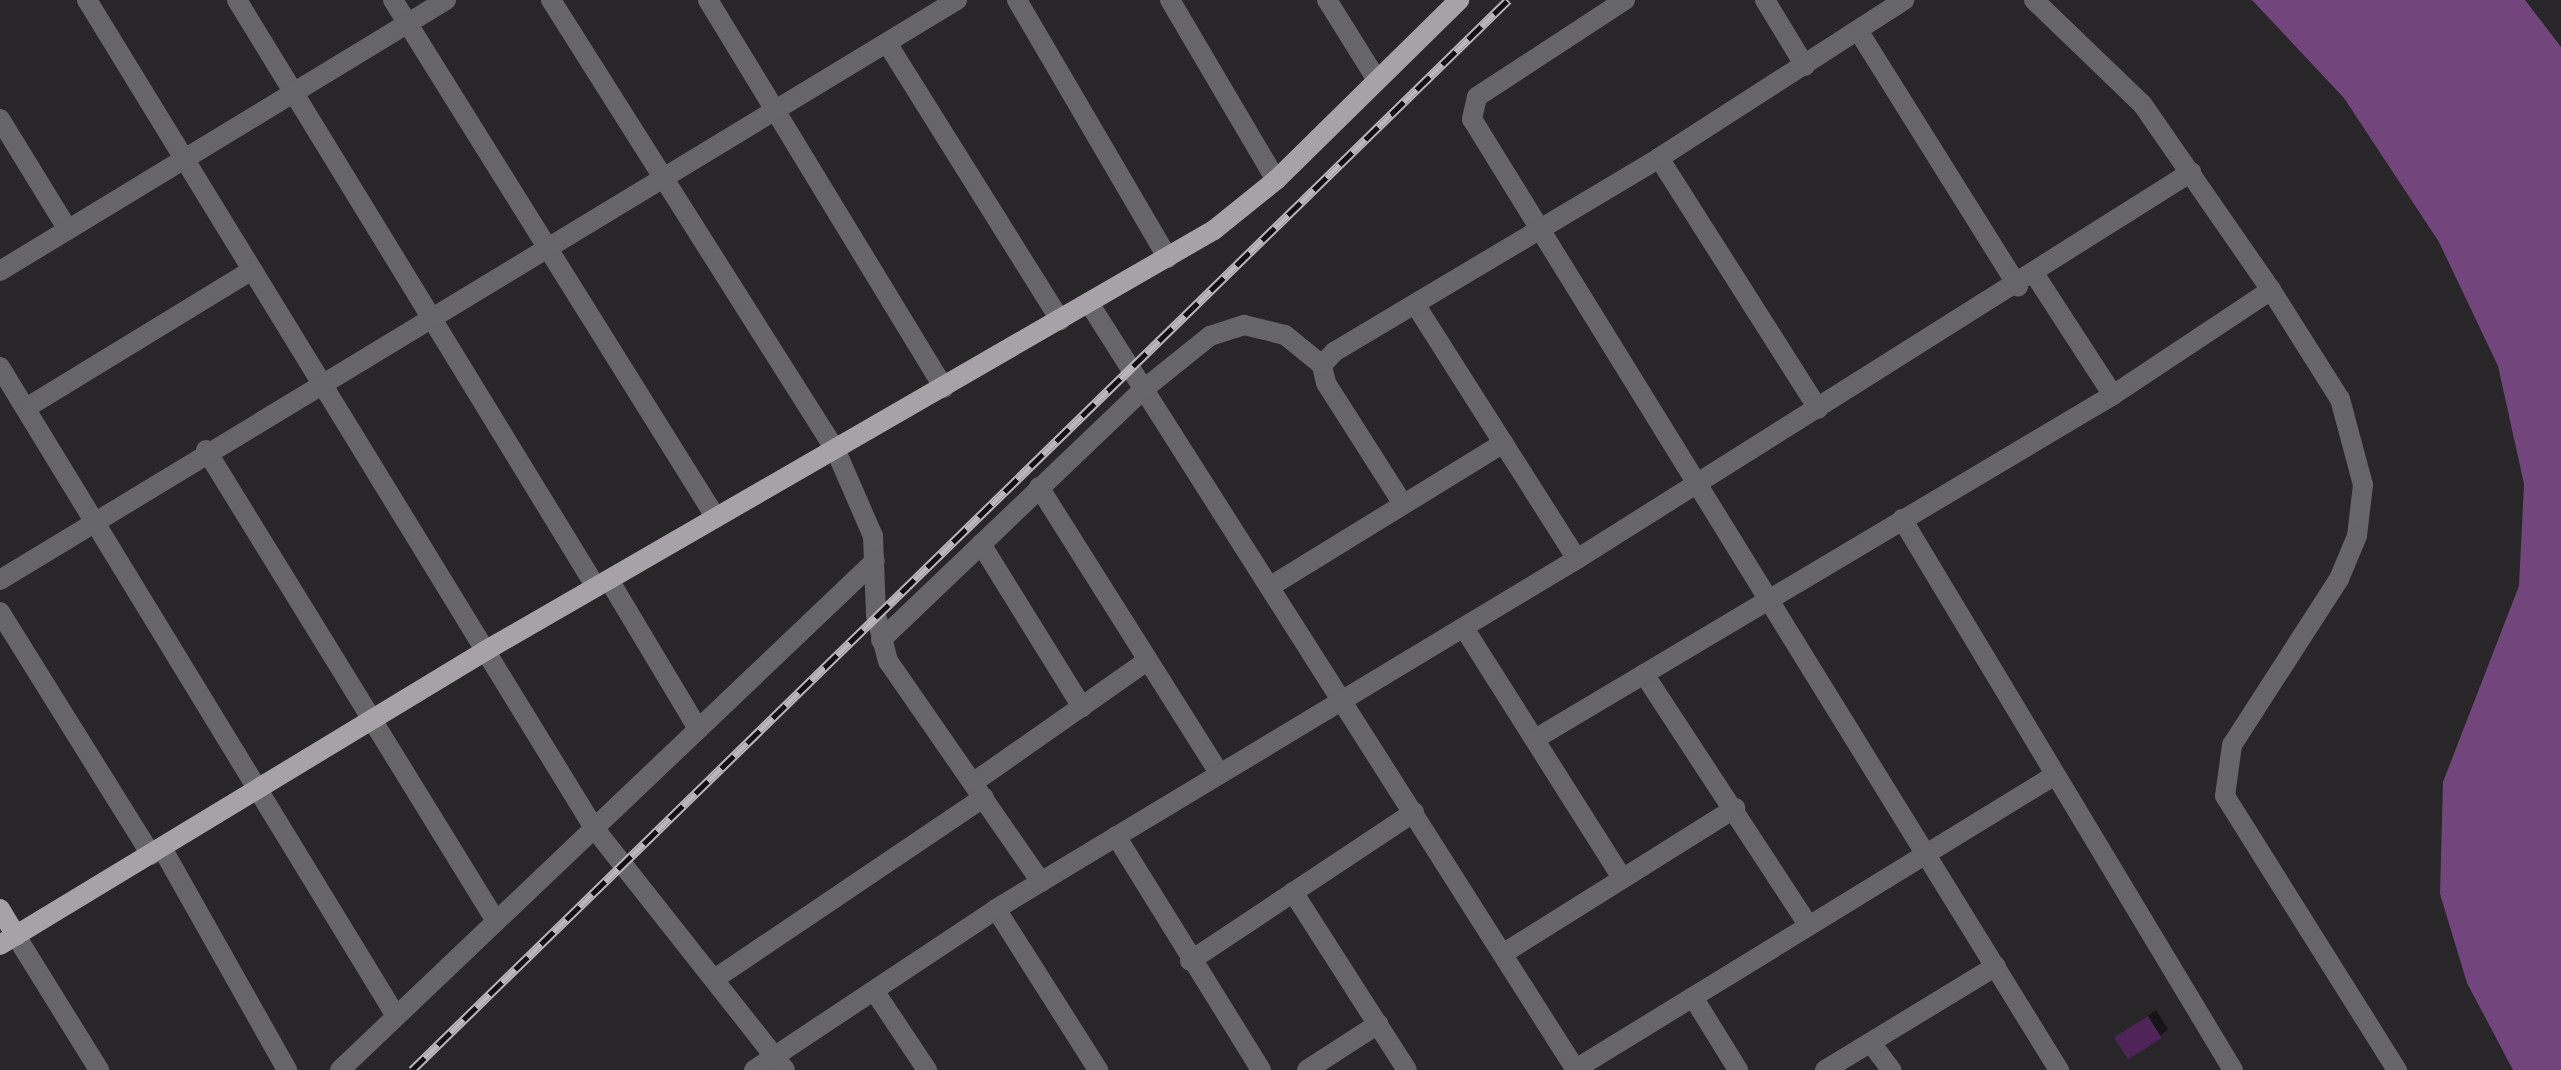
<!DOCTYPE html>
<style>
body{margin:0}
#map{position:relative;width:2561px;height:1070px;overflow:hidden;background:#29262a;font-family:"Libre Baskerville",serif}
div>[style]{position:absolute}
[style*='--x']{left:calc(var(--x)*1px);top:calc(var(--y)*1px);width:calc(var(--w)*1px);rotate:calc(var(--a)*1deg)}
.water>*{inset:0;background:#72467d}
.shadow>*{inset:0;background:#0007}
.building>*{inset:0;background:#4e2459;transform-origin:0 0}
.minor>*{height:20px;margin:-10px;padding:0 10px;transform-origin:10px;border-radius:10px;background:#666567}
.major>*{height:20px;margin:-10px;padding:0 10px;transform-origin:10px;border-radius:10px;background:#a6a2a7}
.rail>*{height:9px;margin-top:-4.5px;transform-origin:0;background:repeating-linear-gradient(90deg,#110f11 0 18px,#b8b6b9 0 36px);box-sizing:border-box;border-block:2px solid #b8b6b9}
span{translate:-50% -50%;white-space:nowrap;text-align:center;line-height:1.15;-webkit-text-stroke:7px #110f11;paint-order:stroke}
</style>
<div id="map">
<div class="water">
<div style="clip-path:polygon(2252px 0,2525px 0,2561px 47px,2561px 1070px,2513px 1070px,2467px 983px,2440px 894px,2443px 782px,2519px 586px,2524px 484px,2498px 366px,2439px 242px,2344px 98px)"></div>
</div>
<div class="shadow">
<div style="clip-path:polygon(2156px 1010px,2168px 1029px,2160px 1036px,2117px 1038px)"></div>
</div>
<div class="building">
<div style="left:2148px;top:1016px;width:26px;height:40px;rotate:58deg"></div>
</div>
<div class="minor">
<div style="--x:87;--y:0;--w:971;--a:58.52"></div>
<div style="--x:594;--y:828;--w:308;--a:51.7"></div>
<div style="--x:237;--y:0;--w:688;--a:58.55"></div>
<div style="--x:393;--y:0;--w:610;--a:58.05"></div>
<div style="--x:551;--y:0;--w:534;--a:57.71"></div>
<div style="--x:836;--y:451;--w:93;--a:66.5"></div>
<div style="--x:873;--y:536;--w:79;--a:87.8"></div>
<div style="--x:876;--y:615;--w:48;--a:75.4"></div>
<div style="--x:888;--y:661;--w:269;--a:55.3"></div>
<div style="--x:708;--y:0;--w:454;--a:58.7"></div>
<div style="--x:1017;--y:0;--w:299;--a:59.7"></div>
<div style="--x:1170;--y:0;--w:209;--a:59.5"></div>
<div style="--x:1327;--y:0;--w:94;--a:58"></div>
<div style="--x:1625;--y:0;--w:177;--a:146.8"></div>
<div style="--x:1477;--y:97;--w:23;--a:103"></div>
<div style="--x:1472;--y:119;--w:1118;--a:58.32"></div>
<div style="--x:1765;--y:0;--w:77;--a:58.8"></div>
<div style="--x:1859;--y:32;--w:300;--a:58"></div>
<div style="--x:887;--y:43;--w:327;--a:58"></div>
<div style="--x:0;--y:119;--w:130;--a:58.5"></div>
<div style="--x:1659;--y:158;--w:297;--a:57.6"></div>
<div style="--x:0;--y:271;--w:522;--a:-31.28"></div>
<div style="--x:2035;--y:275;--w:143;--a:57"></div>
<div style="--x:2271;--y:290;--w:129;--a:57.7"></div>
<div style="--x:2340;--y:399;--w:89;--a:75"></div>
<div style="--x:2363;--y:485;--w:51;--a:96.7"></div>
<div style="--x:2357;--y:536;--w:47;--a:112.7"></div>
<div style="--x:2339;--y:579;--w:197;--a:122.8"></div>
<div style="--x:2232;--y:745;--w:51;--a:97.8"></div>
<div style="--x:2225;--y:796;--w:324;--a:57.9"></div>
<div style="--x:1089;--y:303;--w:909;--a:57.59"></div>
<div style="--x:1415;--y:304;--w:302;--a:57.6"></div>
<div style="--x:0;--y:367;--w:760;--a:58.61"></div>
<div style="--x:26;--y:408;--w:265;--a:-31.4"></div>
<div style="--x:206;--y:450;--w:553;--a:58.38"></div>
<div style="--x:1039;--y:487;--w:338;--a:57.8"></div>
<div style="--x:1403;--y:504;--w:143;--a:-122.5"></div>
<div style="--x:1326;--y:383;--w:18;--a:-103"></div>
<div style="--x:1322;--y:365;--w:18;--a:-47"></div>
<div style="--x:1334;--y:352;--w:378;--a:-30.8"></div>
<div style="--x:1659;--y:158;--w:292;--a:-32.8"></div>
<div style="--x:1902;--y:519;--w:643;--a:59.01"></div>
<div style="--x:981;--y:544;--w:192;--a:58.2"></div>
<div style="--x:0;--y:580;--w:1119;--a:-31.22"></div>
<div style="--x:609;--y:580;--w:174;--a:59.1"></div>
<div style="--x:1271;--y:586;--w:273;--a:-31.6"></div>
<div style="--x:0;--y:612;--w:286;--a:58.1"></div>
<div style="--x:1464;--y:628;--w:296;--a:57.7"></div>
<div style="--x:881;--y:640;--w:364;--a:-43.7"></div>
<div style="--x:1144;--y:389;--w:85;--a:-38.8"></div>
<div style="--x:1210;--y:336;--w:36;--a:-18"></div>
<div style="--x:1244;--y:325;--w:42;--a:13.7"></div>
<div style="--x:1285;--y:335;--w:48;--a:39"></div>
<div style="--x:1644;--y:674;--w:298;--a:56.8"></div>
<div style="--x:1535;--y:739;--w:673;--a:-30.76"></div>
<div style="--x:2113;--y:395;--w:190;--a:-33.6"></div>
<div style="--x:2271;--y:290;--w:226;--a:-124.7"></div>
<div style="--x:2142;--y:104;--w:150;--a:-136.1"></div>
<div style="--x:974;--y:782;--w:211;--a:-35"></div>
<div style="--x:1116;--y:836;--w:275;--a:58.2"></div>
<div style="--x:162;--y:848;--w:255;--a:60.6"></div>
<div style="--x:1293;--y:892;--w:211;--a:57.4"></div>
<div style="--x:996;--y:909;--w:191;--a:57.6"></div>
<div style="--x:16;--y:936;--w:158;--a:58.2"></div>
<div style="--x:1504;--y:953;--w:273;--a:-32.1"></div>
<div style="--x:1190;--y:961;--w:269;--a:-33.6"></div>
<div style="--x:716;--y:978;--w:323;--a:-34"></div>
<div style="--x:875;--y:992;--w:94;--a:56.3"></div>
<div style="--x:1693;--y:997;--w:86;--a:58.3"></div>
<div style="--x:1871;--y:1043;--w:34;--a:53"></div>
<div style="--x:340;--y:1070;--w:738;--a:-43.57"></div>
<div style="--x:754;--y:1070;--w:291;--a:-33.6"></div>
<div style="--x:996;--y:909;--w:678;--a:-31.07"></div>
<div style="--x:1577;--y:559;--w:726;--a:-32.22"></div>
<div style="--x:1307;--y:1070;--w:85;--a:-32.9"></div>
<div style="--x:1574;--y:1070;--w:564;--a:-31.52"></div>
<div style="--x:1825;--y:1070;--w:200;--a:-31.3"></div>
</div>
<div class="major">
<div style="--x:0;--y:909;--w:31;--a:59"></div>
<div style="--x:0;--y:945;--w:567;--a:-31.22"></div>
<div style="--x:485;--y:651;--w:842;--a:-30.01"></div>
<div style="--x:1214;--y:230;--w:80;--a:-38.9"></div>
<div style="--x:1276;--y:180;--w:257;--a:-44.5"></div>
</div>
<div class="rail">
<div style="--x:412;--y:1070;--w:1532;--a:-44.31"></div>
</div>
</div>
